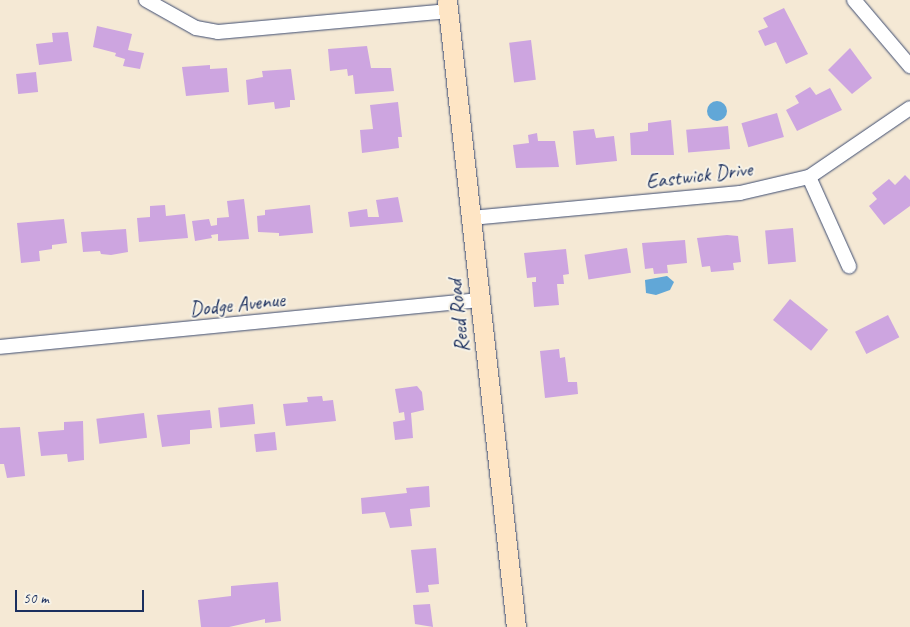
<!DOCTYPE html>
<style>
body{margin:0}
#map{position:relative;width:910px;height:627px;overflow:hidden;background:#f5e9d5;font-family:Caveat,sans-serif}
div>[style]{position:absolute}
[style*='--x']{left:calc(var(--x)*1px);top:calc(var(--y)*1px);width:calc(var(--w)*1px);rotate:calc(var(--a)*1deg)}
.water>*{inset:0;background:#61a7d7}
.round{border-radius:50%}
.building>*{inset:0;background:#cda5e0;transform-origin:0 0}
.roads{filter:drop-shadow(0 0 1px #3c4b70) drop-shadow(0 0 1px #3c4b70)}
.minor>*{height:14px;margin:-7px;padding:0 7px;transform-origin:7px;border-radius:7px;background:#fff}
.secondary>*{height:19px;margin:-9.5px;padding:0 9.5px;transform-origin:9.5px;border-radius:9.5px;background:#fee5c5}
span{translate:-50% -50%;white-space:nowrap;text-align:center;line-height:1.15;-webkit-text-stroke:4px #f7f3e8;paint-order:stroke}
.street-label{font-size:21px;color:#1b2f5e}
.scale{position:absolute;left:15px;top:590px;width:129px;height:22px;box-sizing:border-box;border:2px solid #1b2f5e;border-top:0;padding-left:6px;font-size:15px;line-height:18px;white-space:nowrap;color:#1b2f5e;-webkit-text-stroke:4px #f7f3e8;paint-order:stroke}
</style>
<div id="map">
<div class="water">
<div class="round" style="left:707px;top:101px;width:20px;height:20px"></div>
<div style="clip-path:polygon(667px 276px,674px 282px,670px 290px,656px 295px,646px 293px,645px 280px)"></div>
</div>
<div class="building">
<div style="clip-path:polygon(784px 8px,808px 54px,786px 64px,776px 42px,765px 46px,758px 31px,768px 27px,763px 18px)"></div>
<div style="clip-path:polygon(97px 26px,132px 34px,128px 50px,144px 53px,140px 69px,123px 66px,125px 59px,115px 56px,116px 53px,93px 47px)"></div>
<div style="clip-path:polygon(68px 32px,72px 61px,39px 65px,36px 44px,53px 42px,52px 33px)"></div>
<div style="left:531px;top:40px;width:40px;height:22px;rotate:83deg"></div>
<div style="clip-path:polygon(367px 46px,371px 68px,391px 68px,394px 91px,355px 94px,353px 75px,348px 76px,347px 69px,330px 71px,328px 49px)"></div>
<div style="clip-path:polygon(850px 48px,872px 78px,852px 94px,828px 70px)"></div>
<div style="clip-path:polygon(210px 65px,210px 69px,227px 68px,229px 92px,186px 96px,182px 67px)"></div>
<div style="clip-path:polygon(291px 69px,295px 100px,290px 100px,290px 107px,275px 109px,274px 102px,248px 105px,246px 80px,263px 77px,262px 71px)"></div>
<div style="left:36px;top:72px;width:20px;height:20px;rotate:84deg"></div>
<div style="clip-path:polygon(810px 87px,816px 95px,830px 88px,842px 110px,797px 131px,786px 110px,799px 103px,795px 96px)"></div>
<div style="clip-path:polygon(398px 102px,402px 137px,398px 137px,399px 148px,362px 153px,360px 130px,373px 129px,370px 105px)"></div>
<div style="left:777px;top:113px;width:25px;height:37px;rotate:74deg"></div>
<div style="clip-path:polygon(671px 120px,674px 155px,631px 155px,630px 133px,648px 131px,648px 123px)"></div>
<div style="left:728px;top:126px;width:23px;height:42px;rotate:85deg"></div>
<div style="clip-path:polygon(594px 129px,596px 138px,614px 136px,617px 161px,576px 165px,573px 131px)"></div>
<div style="clip-path:polygon(537px 133px,538px 141px,555px 141px,559px 167px,516px 168px,513px 145px,529px 143px,528px 135px)"></div>
<div style="clip-path:polygon(905px 175px,910px 180px,910px 206px,884px 225px,869px 206px,877px 199px,872px 193px,889px 179px,895px 185px)"></div>
<div style="clip-path:polygon(398px 197px,403px 222px,350px 227px,348px 212px,367px 209px,368px 217px,379px 217px,376px 200px)"></div>
<div style="clip-path:polygon(244px 199px,249px 239px,218px 241px,218px 234px,211px 235px,212px 238px,195px 241px,192px 221px,209px 219px,211px 226px,217px 225px,217px 218px,229px 217px,227px 201px)"></div>
<div style="clip-path:polygon(165px 205px,166px 216px,185px 214px,188px 238px,139px 242px,137px 218px,150px 217px,150px 206px)"></div>
<div style="clip-path:polygon(310px 205px,313px 233px,279px 236px,279px 233px,258px 232px,257px 216px,265px 215px,265px 210px)"></div>
<div style="clip-path:polygon(64px 219px,67px 243px,52px 245px,52px 249px,39px 251px,40px 261px,21px 263px,17px 223px)"></div>
<div style="left:793px;top:228px;width:34px;height:28px;rotate:85deg"></div>
<div style="clip-path:polygon(126px 229px,128px 252px,111px 255px,101px 254px,100px 251px,83px 252px,81px 232px)"></div>
<div style="clip-path:polygon(727px 235px,738px 236px,741px 262px,733px 263px,734px 270px,711px 272px,710px 266px,702px 267px,697px 238px)"></div>
<div style="clip-path:polygon(685px 240px,687px 263px,667px 265px,668px 273px,654px 274px,653px 268px,645px 269px,642px 243px)"></div>
<div style="left:627px;top:248px;width:25px;height:43px;rotate:81deg"></div>
<div style="clip-path:polygon(566px 249px,569px 274px,563px 275px,564px 284px,557px 284px,559px 305px,534px 307px,532px 282px,536px 282px,536px 277px,527px 278px,524px 253px)"></div>
<div style="left:790px;top:299px;width:49px;height:27px;rotate:39deg"></div>
<div style="left:888px;top:315px;width:25px;height:37px;rotate:63deg"></div>
<div style="clip-path:polygon(559px 349px,560px 358px,565px 357px,568px 382px,577px 382px,578px 394px,545px 398px,540px 351px)"></div>
<div style="clip-path:polygon(417px 386px,422px 392px,424px 410px,411px 413px,413px 438px,395px 440px,393px 422px,405px 420px,404px 412px,399px 413px,395px 389px)"></div>
<div style="clip-path:polygon(322px 396px,323px 401px,333px 400px,336px 421px,286px 426px,283px 404px,308px 402px,307px 397px)"></div>
<div style="left:253px;top:404px;width:20px;height:35px;rotate:84deg"></div>
<div style="clip-path:polygon(210px 410px,212px 428px,190px 430px,190px 444px,162px 447px,157px 415px)"></div>
<div style="left:144px;top:413px;width:25px;height:48px;rotate:83deg"></div>
<div style="clip-path:polygon(83px 421px,84px 460px,68px 462px,67px 454px,41px 456px,38px 432px,64px 430px,64px 422px)"></div>
<div style="clip-path:polygon(20px 427px,25px 476px,7px 478px,4px 464px,0 464px,0 428px)"></div>
<div style="left:275px;top:432px;width:18px;height:21px;rotate:84deg"></div>
<div style="clip-path:polygon(429px 486px,430px 507px,410px 509px,412px 526px,390px 528px,385px 512px,362px 514px,361px 498px,407px 493px,406px 488px)"></div>
<div style="clip-path:polygon(436px 548px,439px 584px,428px 585px,429px 592px,416px 593px,411px 550px)"></div>
<div style="clip-path:polygon(278px 582px,281px 621px,265px 623px,265px 619px,229px 627px,201px 627px,198px 600px,231px 596px,231px 586px)"></div>
<div style="clip-path:polygon(430px 604px,433px 627px,415px 624px,413px 605px)"></div>
</div>
<div class="roads">
<div class="minor">
<div style="--x:146;--y:0;--w:57;--a:29.2"></div>
<div style="--x:196;--y:28;--w:22;--a:10"></div>
<div style="--x:218;--y:32;--w:232;--a:-5.2"></div>
<div style="--x:854;--y:0;--w:87;--a:49.7"></div>
<div style="--x:809;--y:177;--w:98;--a:65.8"></div>
<div style="--x:471;--y:218;--w:270;--a:-5.3"></div>
<div style="--x:740;--y:193;--w:71;--a:-13.1"></div>
<div style="--x:809;--y:177;--w:122;--a:-34.3"></div>
<div style="--x:0;--y:347;--w:480;--a:-5.6"></div>
</div>
<div class="secondary">
<div style="--x:447;--y:0;--w:631;--a:83.72"></div>
</div>
</div>
<div class="street-label">
<span style="left:699px;top:175px;rotate:-7deg">Eastwick Drive</span>
<span style="left:237px;top:304px;rotate:-6deg">Dodge Avenue</span>
<span style="left:458px;top:316px;rotate:-96deg">Reed Road</span>
</div>
<div class="scale">50 m</div>
</div>
